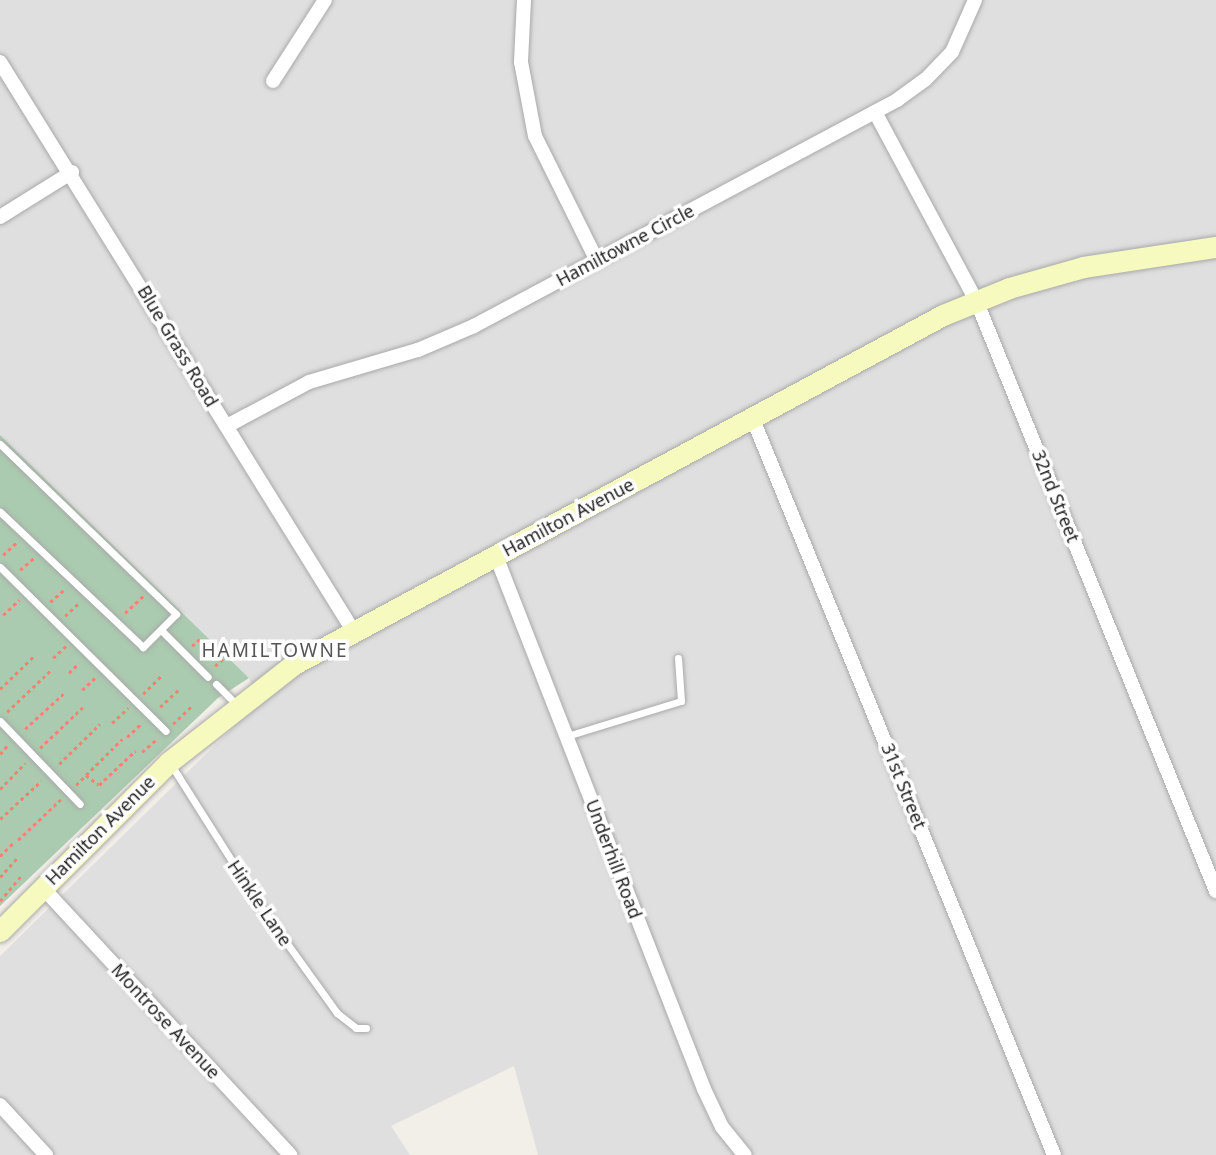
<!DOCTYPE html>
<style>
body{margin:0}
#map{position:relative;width:1216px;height:1155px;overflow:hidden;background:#f2efe9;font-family:"Noto Sans",sans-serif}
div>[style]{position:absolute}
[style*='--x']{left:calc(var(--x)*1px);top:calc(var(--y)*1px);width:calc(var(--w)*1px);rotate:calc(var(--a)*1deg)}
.residential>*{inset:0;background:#e0dfdf}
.cemetery>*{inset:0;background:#aacbaf}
.path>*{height:2.5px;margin-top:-1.25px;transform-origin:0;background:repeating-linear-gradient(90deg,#fa8072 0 3.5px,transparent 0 7px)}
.roads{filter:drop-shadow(0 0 2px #a9a9a9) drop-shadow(0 0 2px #a9a9a9)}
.lane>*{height:7px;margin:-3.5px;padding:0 3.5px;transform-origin:3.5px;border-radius:3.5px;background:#fff}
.street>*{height:14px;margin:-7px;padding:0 7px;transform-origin:7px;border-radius:7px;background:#fff}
.secondary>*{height:21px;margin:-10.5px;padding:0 10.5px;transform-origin:10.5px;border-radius:10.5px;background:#f7fabf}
span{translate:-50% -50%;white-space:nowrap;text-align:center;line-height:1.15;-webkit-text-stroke:7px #fff;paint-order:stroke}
.street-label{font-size:18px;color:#222}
.neighbourhood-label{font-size:19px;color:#555;letter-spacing:2px}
</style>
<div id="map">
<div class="residential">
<div style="clip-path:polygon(0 0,1216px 0,1216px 1155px,538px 1155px,514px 1066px,391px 1126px,410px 1155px,0 1155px,0 956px,258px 703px,249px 678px,0 435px)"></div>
</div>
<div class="cemetery">
<div style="clip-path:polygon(0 435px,249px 678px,218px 698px,0 906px)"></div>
</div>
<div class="path">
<div style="--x:3;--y:555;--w:18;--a:-43"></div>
<div style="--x:20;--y:570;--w:18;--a:-41"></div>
<div style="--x:50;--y:602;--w:18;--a:-41"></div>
<div style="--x:125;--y:613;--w:25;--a:-43"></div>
<div style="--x:3;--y:615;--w:22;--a:-43"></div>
<div style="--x:65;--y:616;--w:21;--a:-43"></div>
<div style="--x:192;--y:646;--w:13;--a:-42"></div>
<div style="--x:53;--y:658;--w:18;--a:-43"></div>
<div style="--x:215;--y:666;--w:15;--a:-42"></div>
<div style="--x:69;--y:673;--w:14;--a:-45"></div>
<div style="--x:0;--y:689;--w:49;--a:-44.2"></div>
<div style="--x:82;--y:690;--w:18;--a:-43"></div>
<div style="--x:143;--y:694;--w:27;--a:-45"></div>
<div style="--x:160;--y:707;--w:25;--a:-43"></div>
<div style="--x:7;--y:712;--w:61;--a:-43.7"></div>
<div style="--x:112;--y:723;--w:22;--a:-43"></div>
<div style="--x:173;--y:724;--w:28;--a:-44"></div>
<div style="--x:25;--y:729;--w:52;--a:-42.6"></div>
<div style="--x:127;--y:737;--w:21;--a:-43"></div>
<div style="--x:40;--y:748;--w:59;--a:-43.6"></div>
<div style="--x:142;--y:752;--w:21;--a:-41"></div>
<div style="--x:0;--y:754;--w:11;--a:-49"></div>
<div style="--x:59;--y:764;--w:57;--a:-44.3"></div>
<div style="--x:86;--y:775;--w:16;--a:38"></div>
<div style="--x:99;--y:785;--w:50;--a:-43.4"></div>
<div style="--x:76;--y:785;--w:65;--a:-45"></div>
<div style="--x:0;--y:789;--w:36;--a:-46"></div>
<div style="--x:0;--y:819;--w:56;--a:-42.8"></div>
<div style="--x:18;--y:840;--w:59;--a:-43.6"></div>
<div style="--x:0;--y:856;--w:18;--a:-45"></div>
<div style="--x:0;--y:877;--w:27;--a:-48"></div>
<div style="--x:0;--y:901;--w:34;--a:-50"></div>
</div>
<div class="roads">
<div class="lane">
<div style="--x:0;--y:444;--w:245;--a:44"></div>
<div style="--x:176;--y:614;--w:47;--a:135"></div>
<div style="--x:143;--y:647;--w:197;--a:-136.6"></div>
<div style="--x:0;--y:567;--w:233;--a:44.7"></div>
<div style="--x:161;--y:630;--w:66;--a:45"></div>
<div style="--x:216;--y:684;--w:30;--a:45"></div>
<div style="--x:0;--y:721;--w:115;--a:46.1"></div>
<div style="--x:567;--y:736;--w:119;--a:-17.1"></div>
<div style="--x:681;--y:701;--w:43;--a:-94"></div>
<div style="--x:170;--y:763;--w:174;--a:57.7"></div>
<div style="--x:263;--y:910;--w:127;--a:54.3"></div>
<div style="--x:337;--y:1013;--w:24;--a:38"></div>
<div style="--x:356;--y:1028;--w:10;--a:0"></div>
</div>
<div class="street">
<div style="--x:524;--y:0;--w:62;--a:92.8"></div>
<div style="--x:521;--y:62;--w:75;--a:79.3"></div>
<div style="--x:535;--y:136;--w:137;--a:63.6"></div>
<div style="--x:0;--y:62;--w:671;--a:58.16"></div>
<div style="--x:273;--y:81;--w:96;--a:-57.3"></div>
<div style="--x:875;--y:112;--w:213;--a:61.8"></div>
<div style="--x:976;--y:300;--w:638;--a:67.9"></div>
<div style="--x:0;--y:217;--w:85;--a:-32"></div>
<div style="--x:752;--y:417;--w:797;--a:67.74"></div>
<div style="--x:227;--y:426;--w:93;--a:-28.2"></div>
<div style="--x:309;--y:382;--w:114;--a:-16.4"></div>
<div style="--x:418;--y:350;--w:61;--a:-23.2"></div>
<div style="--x:474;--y:326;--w:480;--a:-28.1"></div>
<div style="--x:897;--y:100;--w:34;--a:-36"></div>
<div style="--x:925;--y:80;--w:39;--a:-46"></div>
<div style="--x:952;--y:52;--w:57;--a:-66.1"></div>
<div style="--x:496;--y:556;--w:572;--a:68.68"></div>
<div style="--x:704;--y:1089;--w:42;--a:64.7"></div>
<div style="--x:722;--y:1127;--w:36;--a:51"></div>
<div style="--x:43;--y:888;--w:364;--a:47.2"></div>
<div style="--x:0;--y:1105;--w:68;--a:47.4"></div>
</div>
<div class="secondary">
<div style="--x:0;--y:931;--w:239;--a:-45"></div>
<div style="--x:169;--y:762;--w:159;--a:-38.1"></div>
<div style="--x:294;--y:664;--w:737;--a:-28.27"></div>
<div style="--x:943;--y:315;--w:71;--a:-22.2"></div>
<div style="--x:1009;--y:288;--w:77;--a:-15.8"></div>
<div style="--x:1083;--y:267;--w:134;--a:-8.6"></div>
</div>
</div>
<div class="street-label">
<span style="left:625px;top:245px;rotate:-28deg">Hamiltowne Circle</span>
<span style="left:178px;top:346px;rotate:59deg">Blue Grass Road</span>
<span style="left:1056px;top:496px;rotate:68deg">32nd Street</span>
<span style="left:568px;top:517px;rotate:-28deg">Hamilton Avenue</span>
<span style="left:904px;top:786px;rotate:68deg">31st Street</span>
<span style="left:100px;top:830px;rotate:-45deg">Hamilton Avenue</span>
<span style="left:614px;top:859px;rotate:69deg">Underhill Road</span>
<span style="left:260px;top:903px;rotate:56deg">Hinkle Lane</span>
<span style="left:166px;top:1021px;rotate:47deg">Montrose Avenue</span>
</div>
<div class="neighbourhood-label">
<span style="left:275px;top:651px">HAMILTOWNE</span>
</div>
</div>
